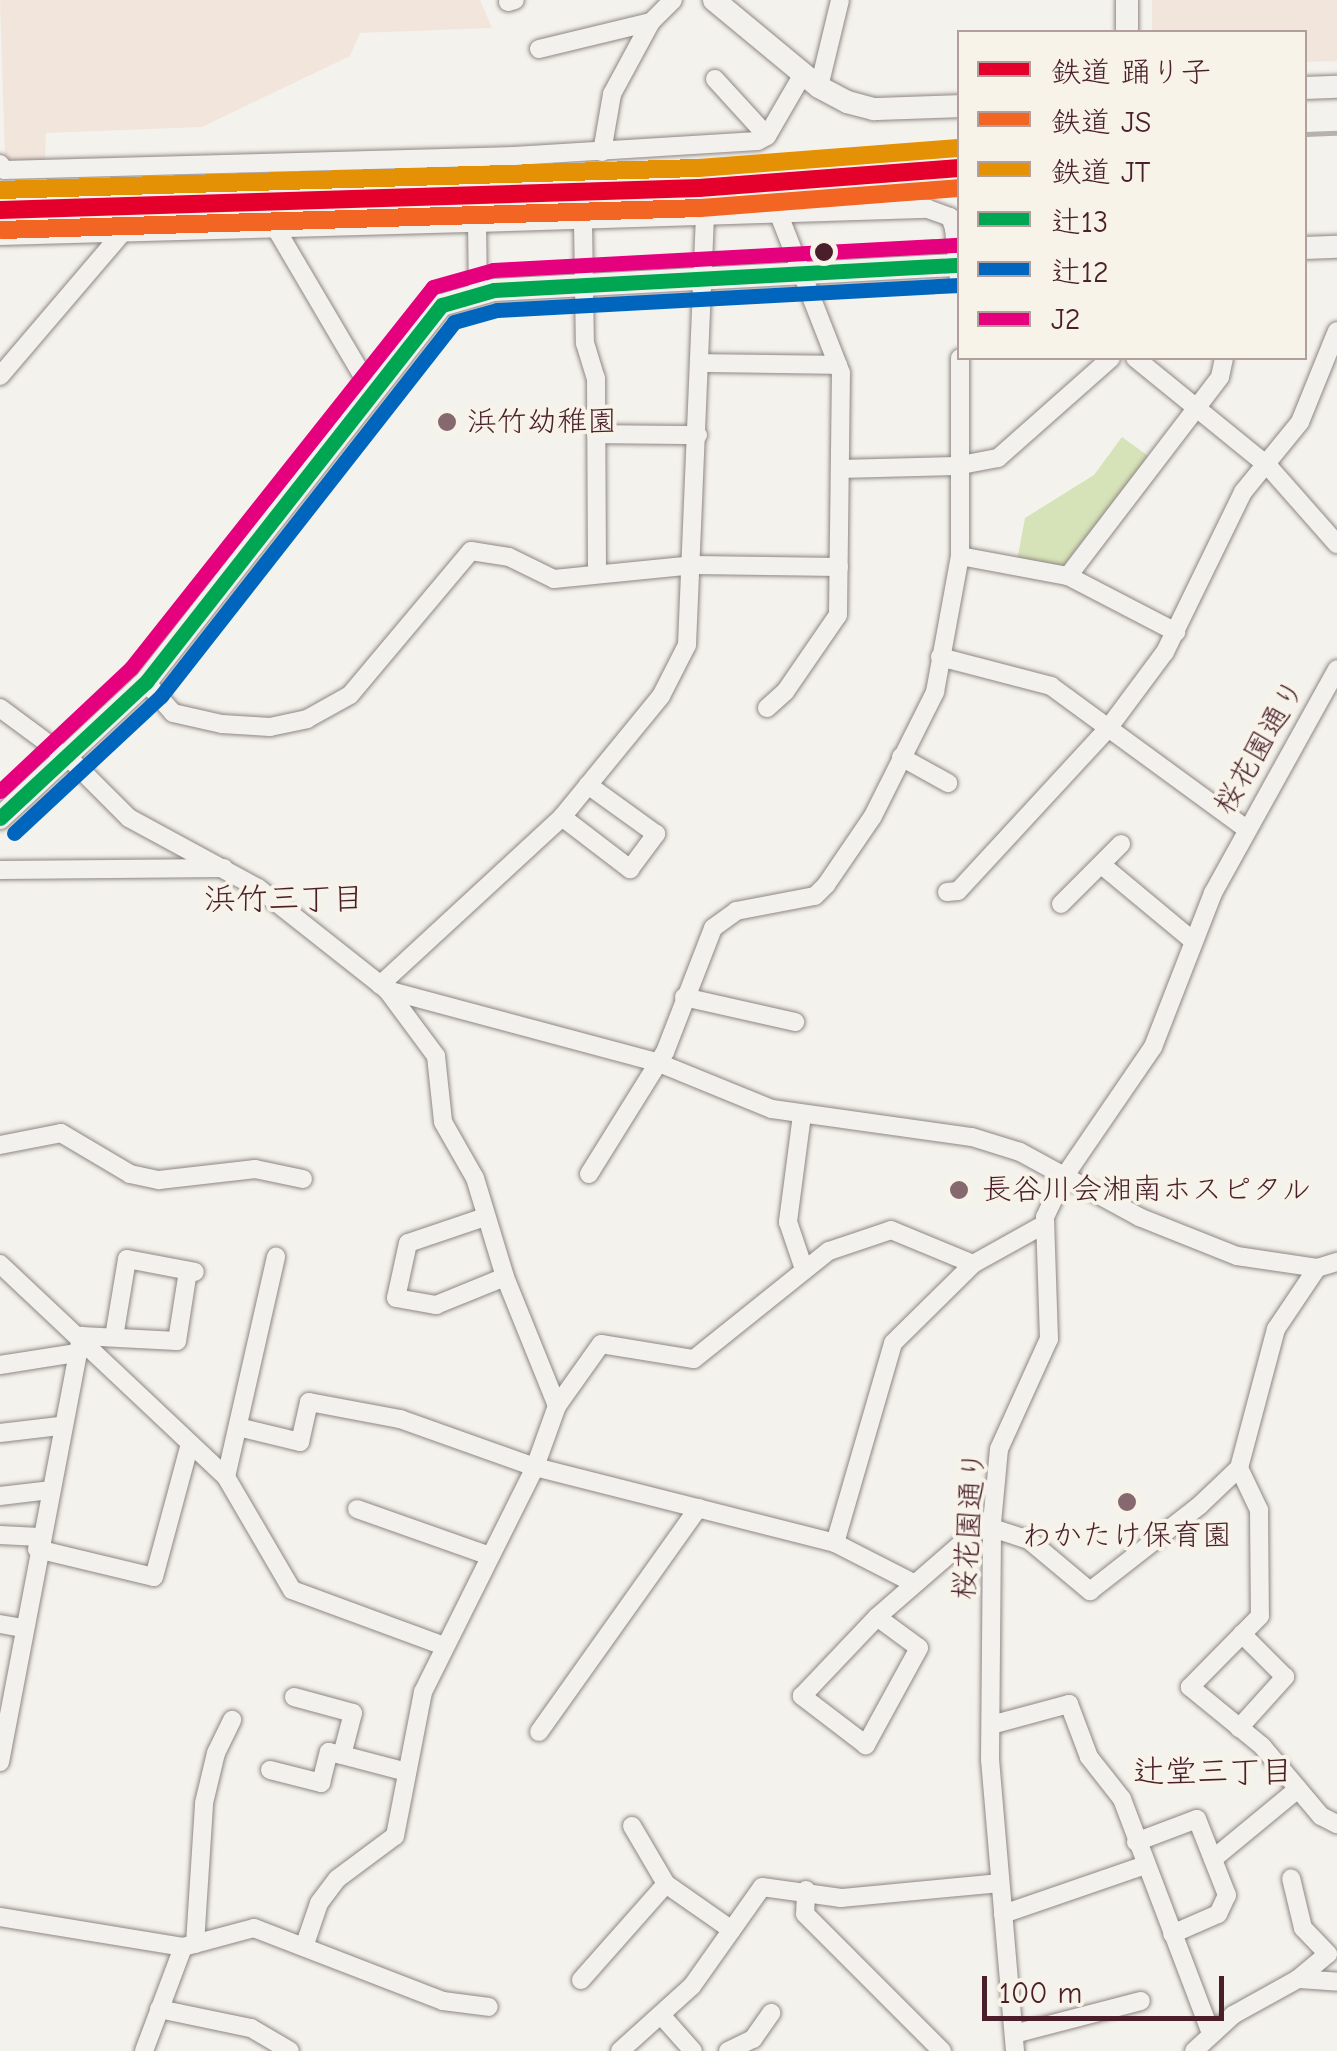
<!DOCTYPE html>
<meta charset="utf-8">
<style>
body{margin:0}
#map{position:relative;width:1337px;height:2051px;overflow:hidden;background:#f4f2ec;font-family:"Comic Neue","Klee One",sans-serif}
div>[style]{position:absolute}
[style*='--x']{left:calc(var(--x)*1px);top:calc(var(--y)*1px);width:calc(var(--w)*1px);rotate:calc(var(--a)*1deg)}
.built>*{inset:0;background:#f2e6dc}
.green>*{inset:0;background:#d6e2b7}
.roads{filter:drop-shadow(0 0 2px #8f8685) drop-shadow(0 0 2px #8f8685)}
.minor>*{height:18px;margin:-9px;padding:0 9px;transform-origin:9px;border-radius:9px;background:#f2f1ed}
.tertiary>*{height:22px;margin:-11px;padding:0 11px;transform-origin:11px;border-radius:11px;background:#f2f1ed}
.rail>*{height:5px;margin:-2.5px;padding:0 2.5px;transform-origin:2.5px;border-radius:2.5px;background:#b6b0ae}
.bus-1>*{height:15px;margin:-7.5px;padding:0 7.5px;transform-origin:7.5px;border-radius:7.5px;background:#00a651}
.bus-2>*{height:15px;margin:-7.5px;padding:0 7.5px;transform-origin:7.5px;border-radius:7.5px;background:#0065bd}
.bus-3>*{height:15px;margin:-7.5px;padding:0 7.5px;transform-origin:7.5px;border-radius:7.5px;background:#e5007d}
.rail-1>*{height:18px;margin:-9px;padding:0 9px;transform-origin:9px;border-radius:9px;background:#e4002b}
.rail-2>*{height:18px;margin:-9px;padding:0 9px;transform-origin:9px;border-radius:9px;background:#f26522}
.rail-3>*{height:18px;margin:-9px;padding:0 9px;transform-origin:9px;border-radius:9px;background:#e49106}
.dots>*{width:28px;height:28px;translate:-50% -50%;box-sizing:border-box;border:5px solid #f7f3e8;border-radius:50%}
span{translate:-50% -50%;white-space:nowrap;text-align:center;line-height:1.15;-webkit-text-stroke:8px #f7f3e8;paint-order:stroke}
.poi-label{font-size:30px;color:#4a1f2b}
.left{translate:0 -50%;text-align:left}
.street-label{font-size:30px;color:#4a1f2b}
.neighbourhood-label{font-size:32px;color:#4a1f2b}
.legend{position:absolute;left:957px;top:30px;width:350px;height:330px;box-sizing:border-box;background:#f7f3e8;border:2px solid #b29e9c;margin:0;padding:12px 18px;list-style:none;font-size:30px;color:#4a1f2b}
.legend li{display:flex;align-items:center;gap:20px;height:50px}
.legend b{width:50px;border:2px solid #b29e9c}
.scale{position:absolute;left:982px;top:1976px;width:242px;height:45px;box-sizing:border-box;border:5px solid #4a1f2b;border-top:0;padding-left:12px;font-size:30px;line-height:35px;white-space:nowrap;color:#4a1f2b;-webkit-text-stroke:8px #f7f3e8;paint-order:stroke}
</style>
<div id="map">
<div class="built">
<div style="clip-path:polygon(0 0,480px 0,492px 28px,360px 33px,350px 56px,202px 127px,46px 133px,45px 161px,5px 162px)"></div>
<div style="clip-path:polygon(1152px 0,1337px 0,1337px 61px,1305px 62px,1304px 32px,1152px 32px)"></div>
</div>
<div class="green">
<div style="clip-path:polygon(1122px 437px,1151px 458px,1067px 570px,1017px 561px,1025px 518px,1094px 475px)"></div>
</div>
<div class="roads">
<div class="minor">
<div style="--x:508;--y:2;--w:7;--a:-16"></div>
<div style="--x:539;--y:49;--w:115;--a:-13.6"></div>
<div style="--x:715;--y:79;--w:77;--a:47.6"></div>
<div style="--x:819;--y:87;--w:89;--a:-76.4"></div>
<div style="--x:602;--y:152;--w:59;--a:-80.2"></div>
<div style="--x:612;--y:94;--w:82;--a:-61.6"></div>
<div style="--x:651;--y:22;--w:31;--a:-45"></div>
<div style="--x:0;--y:164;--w:7;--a:56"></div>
<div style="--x:4;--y:170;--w:510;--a:-1.57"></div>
<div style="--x:514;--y:156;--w:244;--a:-3.5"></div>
<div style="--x:758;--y:141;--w:10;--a:-29"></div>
<div style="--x:767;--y:136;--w:72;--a:-59.9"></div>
<div style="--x:959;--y:221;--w:9;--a:126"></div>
<div style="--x:954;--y:228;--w:52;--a:84.5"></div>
<div style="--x:583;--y:222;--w:121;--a:89.1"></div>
<div style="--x:585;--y:343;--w:37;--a:73"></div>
<div style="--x:596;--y:378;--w:196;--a:89.7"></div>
<div style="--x:477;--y:223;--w:451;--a:-1.8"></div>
<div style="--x:928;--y:209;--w:23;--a:20"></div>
<div style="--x:950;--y:217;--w:12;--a:70"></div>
<div style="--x:275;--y:227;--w:191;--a:59.5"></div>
<div style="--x:0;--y:236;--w:477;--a:-1.6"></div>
<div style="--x:477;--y:223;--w:68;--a:89.2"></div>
<div style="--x:1135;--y:358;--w:173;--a:39.1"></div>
<div style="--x:1269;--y:467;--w:103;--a:48.6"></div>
<div style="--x:700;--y:363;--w:138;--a:0.8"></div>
<div style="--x:0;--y:376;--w:189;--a:-49.5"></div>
<div style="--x:596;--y:434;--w:102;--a:0.6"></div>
<div style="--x:840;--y:469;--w:116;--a:-1.5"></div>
<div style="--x:956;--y:466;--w:43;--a:-10.8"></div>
<div style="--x:998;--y:458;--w:151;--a:-41.5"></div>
<div style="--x:960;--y:556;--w:110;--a:10.5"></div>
<div style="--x:1068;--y:576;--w:122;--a:27.4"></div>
<div style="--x:1068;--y:576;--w:250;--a:-52.6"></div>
<div style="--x:1220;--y:377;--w:19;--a:-78"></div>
<div style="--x:940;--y:657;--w:115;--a:14.6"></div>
<div style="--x:1051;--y:686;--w:240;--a:36.2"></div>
<div style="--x:146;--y:682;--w:41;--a:48.9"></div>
<div style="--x:173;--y:713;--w:50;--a:12.7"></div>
<div style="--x:222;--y:724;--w:48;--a:3.6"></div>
<div style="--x:270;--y:727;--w:38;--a:-12"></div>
<div style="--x:307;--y:719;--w:49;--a:-29.2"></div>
<div style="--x:350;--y:695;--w:188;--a:-50"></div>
<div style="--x:471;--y:551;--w:38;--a:9"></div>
<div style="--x:509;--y:557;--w:50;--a:26.1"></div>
<div style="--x:554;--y:579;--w:141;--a:-5.7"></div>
<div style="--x:694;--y:565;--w:145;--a:0.8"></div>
<div style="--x:0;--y:708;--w:91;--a:36.5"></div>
<div style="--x:73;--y:762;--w:79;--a:45"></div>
<div style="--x:129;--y:818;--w:147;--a:28.5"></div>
<div style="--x:258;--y:888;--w:164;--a:38.3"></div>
<div style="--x:387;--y:990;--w:282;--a:15"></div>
<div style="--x:659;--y:1063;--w:122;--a:22.2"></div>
<div style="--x:772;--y:1109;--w:202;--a:8"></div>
<div style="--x:972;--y:1137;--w:50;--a:17.4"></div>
<div style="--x:1020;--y:1152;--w:136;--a:28.6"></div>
<div style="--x:1139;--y:1217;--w:105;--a:21.7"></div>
<div style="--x:1237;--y:1256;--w:81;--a:8.5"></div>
<div style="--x:1317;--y:1268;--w:21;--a:-17"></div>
<div style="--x:767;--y:708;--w:24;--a:-42"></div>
<div style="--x:785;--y:692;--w:93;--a:-55.5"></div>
<div style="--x:838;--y:615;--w:242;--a:-89.3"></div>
<div style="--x:841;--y:373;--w:168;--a:-111.4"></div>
<div style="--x:901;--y:757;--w:54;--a:29"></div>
<div style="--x:562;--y:817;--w:86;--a:37.4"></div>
<div style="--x:630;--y:869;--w:44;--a:-53.4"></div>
<div style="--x:656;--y:834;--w:84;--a:-144.2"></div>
<div style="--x:1103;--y:866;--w:114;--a:39.7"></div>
<div style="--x:0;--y:870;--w:224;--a:-0.5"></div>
<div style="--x:947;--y:892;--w:11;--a:-5"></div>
<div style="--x:958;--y:891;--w:224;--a:-47.3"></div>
<div style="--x:1110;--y:726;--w:92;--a:-53.4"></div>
<div style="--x:1165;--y:652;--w:178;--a:-64"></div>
<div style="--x:1243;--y:492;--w:90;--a:-50.8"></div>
<div style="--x:1300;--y:422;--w:98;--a:-67.9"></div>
<div style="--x:1061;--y:904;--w:85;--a:-45"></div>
<div style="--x:380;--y:985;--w:248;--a:-42.7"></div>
<div style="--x:562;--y:817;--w:156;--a:-50.7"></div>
<div style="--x:661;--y:696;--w:57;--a:-63"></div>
<div style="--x:687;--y:645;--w:426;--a:-87.6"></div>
<div style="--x:387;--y:990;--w:82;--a:53.4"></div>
<div style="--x:436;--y:1056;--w:66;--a:83.9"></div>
<div style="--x:443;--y:1122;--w:64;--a:60.3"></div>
<div style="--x:475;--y:1178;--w:103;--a:73.1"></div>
<div style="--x:505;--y:1277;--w:139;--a:68"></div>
<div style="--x:684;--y:997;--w:114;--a:12.7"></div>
<div style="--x:802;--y:1115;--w:108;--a:97.5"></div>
<div style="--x:788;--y:1222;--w:50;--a:71.2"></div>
<div style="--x:0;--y:1145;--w:62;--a:-11.1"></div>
<div style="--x:61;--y:1133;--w:80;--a:30.7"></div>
<div style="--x:130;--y:1174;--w:30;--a:12"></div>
<div style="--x:159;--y:1180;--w:97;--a:-6.5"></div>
<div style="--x:255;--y:1169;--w:49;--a:11.8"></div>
<div style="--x:589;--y:1174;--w:144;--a:-58.1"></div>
<div style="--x:665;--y:1052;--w:133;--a:-68.8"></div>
<div style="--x:713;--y:928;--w:29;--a:-36"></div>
<div style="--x:736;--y:911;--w:80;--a:-10.8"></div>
<div style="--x:815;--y:896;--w:16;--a:-45"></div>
<div style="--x:826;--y:885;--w:83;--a:-55.7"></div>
<div style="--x:873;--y:816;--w:139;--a:-63.4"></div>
<div style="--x:935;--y:692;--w:138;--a:-79.6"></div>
<div style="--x:960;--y:556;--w:198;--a:-90"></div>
<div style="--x:485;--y:1217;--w:81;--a:161.3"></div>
<div style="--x:408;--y:1243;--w:56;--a:102.3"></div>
<div style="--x:396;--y:1298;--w:41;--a:9.9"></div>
<div style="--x:436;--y:1305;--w:74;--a:-22.1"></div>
<div style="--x:0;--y:1264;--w:311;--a:43.3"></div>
<div style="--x:226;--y:1477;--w:131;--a:59.7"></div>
<div style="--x:292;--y:1590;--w:162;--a:20.2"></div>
<div style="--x:81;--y:1336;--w:96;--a:3"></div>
<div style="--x:177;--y:1341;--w:71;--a:-81.1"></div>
<div style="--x:114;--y:1337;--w:79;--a:-80.5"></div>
<div style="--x:127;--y:1259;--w:69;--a:10.8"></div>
<div style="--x:0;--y:1365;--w:78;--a:-8.9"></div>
<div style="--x:238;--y:1427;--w:64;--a:13.6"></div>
<div style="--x:300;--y:1442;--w:41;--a:-77.3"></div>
<div style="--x:309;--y:1402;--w:93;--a:10.6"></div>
<div style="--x:400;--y:1419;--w:143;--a:19.6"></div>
<div style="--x:535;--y:1467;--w:309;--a:14.2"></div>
<div style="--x:835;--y:1543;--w:88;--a:27.1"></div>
<div style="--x:0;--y:1433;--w:60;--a:-6.7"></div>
<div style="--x:1239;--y:1468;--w:47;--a:64.5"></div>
<div style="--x:1259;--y:1510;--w:106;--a:89.5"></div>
<div style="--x:1260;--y:1616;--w:100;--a:134.6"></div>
<div style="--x:1190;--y:1687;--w:93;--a:39.3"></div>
<div style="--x:1262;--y:1746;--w:92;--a:49.9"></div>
<div style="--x:1321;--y:1816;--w:18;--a:27"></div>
<div style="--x:226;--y:1477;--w:226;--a:-77.2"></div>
<div style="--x:0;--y:1496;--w:50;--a:-6.8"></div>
<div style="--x:357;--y:1509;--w:138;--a:19.5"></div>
<div style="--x:0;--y:1535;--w:39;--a:3"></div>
<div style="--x:835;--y:1543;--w:208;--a:-73.8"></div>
<div style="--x:893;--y:1343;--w:112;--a:-44.6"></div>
<div style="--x:973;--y:1264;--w:80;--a:-29.1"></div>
<div style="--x:37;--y:1549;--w:120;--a:13.5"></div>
<div style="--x:154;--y:1577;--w:138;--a:-74.9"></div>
<div style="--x:877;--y:1617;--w:52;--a:36.4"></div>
<div style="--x:919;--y:1648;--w:111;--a:118.7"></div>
<div style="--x:866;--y:1745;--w:81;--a:-142.6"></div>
<div style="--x:802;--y:1696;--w:109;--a:-46.5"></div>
<div style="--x:877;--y:1617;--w:140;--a:-41"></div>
<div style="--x:983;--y:1525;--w:48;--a:18.1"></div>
<div style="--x:1029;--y:1540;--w:80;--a:39.9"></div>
<div style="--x:1090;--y:1591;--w:140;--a:-38"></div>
<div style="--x:1200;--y:1505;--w:54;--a:-43.5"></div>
<div style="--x:1239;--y:1468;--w:144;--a:-75.1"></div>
<div style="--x:1276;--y:1329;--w:73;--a:-56.1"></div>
<div style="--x:0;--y:1624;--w:22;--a:10"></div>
<div style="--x:294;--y:1697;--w:61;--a:15.2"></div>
<div style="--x:353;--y:1713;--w:43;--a:104.7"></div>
<div style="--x:342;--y:1755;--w:67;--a:14.7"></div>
<div style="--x:991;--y:1725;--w:81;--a:-15.1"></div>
<div style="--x:1069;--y:1704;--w:57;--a:69.3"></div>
<div style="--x:1089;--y:1757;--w:53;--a:51.8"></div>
<div style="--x:1122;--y:1799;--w:250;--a:69.2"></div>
<div style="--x:1239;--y:1728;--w:69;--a:-48"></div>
<div style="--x:1285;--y:1677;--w:61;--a:-135"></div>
<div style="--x:539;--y:1732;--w:275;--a:-54.6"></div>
<div style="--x:0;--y:1762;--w:434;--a:-79.2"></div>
<div style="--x:270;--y:1770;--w:53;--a:14.3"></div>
<div style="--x:321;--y:1783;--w:32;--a:-76"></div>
<div style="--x:329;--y:1752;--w:13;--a:13"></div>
<div style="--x:632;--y:1826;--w:67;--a:59.6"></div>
<div style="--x:666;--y:1884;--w:80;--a:34.9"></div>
<div style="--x:1136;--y:1842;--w:65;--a:-20.7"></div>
<div style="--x:1197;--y:1819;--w:82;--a:68.5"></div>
<div style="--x:1227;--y:1895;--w:21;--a:115"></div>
<div style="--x:1218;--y:1914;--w:50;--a:156.5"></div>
<div style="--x:1213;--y:1859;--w:110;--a:-39.5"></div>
<div style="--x:806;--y:1890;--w:24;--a:92"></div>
<div style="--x:805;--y:1914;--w:194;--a:45"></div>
<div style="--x:1003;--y:1914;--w:150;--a:-19"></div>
<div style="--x:0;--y:1917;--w:185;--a:9.3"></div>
<div style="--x:183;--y:1947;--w:73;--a:-15"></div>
<div style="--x:254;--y:1928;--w:203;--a:21.1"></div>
<div style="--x:443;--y:2001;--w:46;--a:7.4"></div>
<div style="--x:195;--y:1944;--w:141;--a:-86.3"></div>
<div style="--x:204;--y:1803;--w:51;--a:-76.5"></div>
<div style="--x:216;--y:1753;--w:37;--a:-64"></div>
<div style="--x:305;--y:1944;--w:43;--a:-71.1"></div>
<div style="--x:319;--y:1903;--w:30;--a:-53"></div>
<div style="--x:337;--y:1879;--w:72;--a:-36.6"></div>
<div style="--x:395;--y:1836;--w:147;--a:-79"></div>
<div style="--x:423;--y:1692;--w:251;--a:-63.5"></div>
<div style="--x:535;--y:1467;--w:65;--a:-70.2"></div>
<div style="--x:557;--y:1406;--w:76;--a:-54.6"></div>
<div style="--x:601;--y:1344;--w:94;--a:9.2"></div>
<div style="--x:694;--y:1359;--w:173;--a:-38.7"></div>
<div style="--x:829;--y:1251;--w:65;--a:-18.7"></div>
<div style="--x:891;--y:1230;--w:89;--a:22.5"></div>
<div style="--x:1298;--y:1979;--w:39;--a:4"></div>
<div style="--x:581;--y:1980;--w:128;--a:-48.5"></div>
<div style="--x:159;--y:2009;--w:94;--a:11.7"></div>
<div style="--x:251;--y:2028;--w:45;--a:30.5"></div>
<div style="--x:661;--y:2015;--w:48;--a:48.4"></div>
<div style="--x:1014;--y:2034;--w:131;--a:-14.6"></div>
<div style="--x:144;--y:2051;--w:111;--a:-69.4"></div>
<div style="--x:620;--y:2051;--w:97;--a:-42.1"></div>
<div style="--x:692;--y:1986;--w:121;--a:-54.7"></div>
<div style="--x:762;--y:1887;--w:80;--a:7.9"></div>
<div style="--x:841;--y:1898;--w:159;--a:-5.4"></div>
<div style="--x:728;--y:2051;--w:28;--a:-26"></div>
<div style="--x:753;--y:2039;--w:32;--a:-55"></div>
<div style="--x:1015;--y:2051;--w:292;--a:-94.9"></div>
<div style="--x:990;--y:1760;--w:237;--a:-89.5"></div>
<div style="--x:992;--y:1523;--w:74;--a:-84.6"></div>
<div style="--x:999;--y:1449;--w:121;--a:-65.6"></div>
<div style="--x:1049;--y:1339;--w:122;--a:-91.9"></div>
<div style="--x:1045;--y:1217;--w:44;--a:-64.6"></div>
<div style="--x:1064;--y:1177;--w:158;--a:-55.6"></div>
<div style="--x:1153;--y:1047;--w:165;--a:-68.7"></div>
<div style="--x:1213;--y:893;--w:256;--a:-61"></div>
<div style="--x:1194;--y:2051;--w:53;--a:-42.7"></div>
<div style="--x:1233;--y:2015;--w:74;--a:-29"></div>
<div style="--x:1298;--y:1979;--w:39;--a:-40"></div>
<div style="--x:1328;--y:1954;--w:36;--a:-134"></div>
<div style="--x:1303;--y:1928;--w:51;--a:-103.5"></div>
</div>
<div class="tertiary">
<div style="--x:714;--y:0;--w:136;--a:39.6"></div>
<div style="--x:819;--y:87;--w:32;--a:28"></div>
<div style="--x:847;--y:102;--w:28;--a:15"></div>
<div style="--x:874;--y:109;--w:85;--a:-2"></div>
<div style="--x:1127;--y:32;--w:32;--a:-90"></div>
<div style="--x:1304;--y:88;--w:33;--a:-2"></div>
<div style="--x:1304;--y:248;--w:33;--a:-2"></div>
<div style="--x:0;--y:818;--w:200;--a:-43"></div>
<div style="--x:146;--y:682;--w:479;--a:-51.9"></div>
<div style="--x:442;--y:305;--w:54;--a:-16.1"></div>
<div style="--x:494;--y:290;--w:466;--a:-3.1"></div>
</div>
</div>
<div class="rail">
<div style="--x:1304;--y:134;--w:33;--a:-2"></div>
<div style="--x:0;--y:192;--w:600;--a:-1.81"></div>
<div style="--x:600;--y:173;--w:360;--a:-3.8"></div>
</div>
<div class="bus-1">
<div style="--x:0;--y:818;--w:200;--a:-43"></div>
<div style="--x:146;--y:682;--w:479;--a:-51.9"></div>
<div style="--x:442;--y:305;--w:54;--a:-16.1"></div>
<div style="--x:494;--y:290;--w:466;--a:-3.1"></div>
</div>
<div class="bus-2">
<div style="--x:14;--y:833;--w:201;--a:-43"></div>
<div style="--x:161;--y:696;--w:475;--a:-51.9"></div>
<div style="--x:454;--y:322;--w:45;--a:-15.6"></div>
<div style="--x:497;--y:310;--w:463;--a:-3.1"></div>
</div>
<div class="bus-3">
<div style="--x:0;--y:791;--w:180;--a:-43.2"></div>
<div style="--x:131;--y:668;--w:486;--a:-51.6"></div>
<div style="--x:433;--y:287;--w:62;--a:-15.8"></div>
<div style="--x:493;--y:270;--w:466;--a:-3.1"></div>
</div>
<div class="rail-1">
<div style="--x:0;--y:210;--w:699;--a:-1.8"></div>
<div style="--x:699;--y:188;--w:261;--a:-4.4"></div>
</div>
<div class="rail-2">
<div style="--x:1;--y:230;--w:699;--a:-1.8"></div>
<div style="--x:700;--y:208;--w:260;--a:-4.4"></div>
</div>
<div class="rail-3">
<div style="--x:0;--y:190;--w:698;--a:-1.81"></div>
<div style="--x:698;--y:168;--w:260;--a:-4.4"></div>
</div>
<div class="dots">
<div style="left:824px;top:252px;background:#4a1f2b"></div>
<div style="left:447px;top:422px;background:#86696f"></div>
<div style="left:959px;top:1190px;background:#86696f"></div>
<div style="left:1127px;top:1502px;background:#86696f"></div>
</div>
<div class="poi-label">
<span class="left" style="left:467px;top:422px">浜竹幼稚園</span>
<span class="left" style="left:982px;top:1190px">長谷川会湘南ホスピタル</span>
<span style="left:1127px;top:1536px">わかたけ保育園</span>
</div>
<div class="street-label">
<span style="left:1260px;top:747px;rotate:-60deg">桜花園通り</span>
<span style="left:970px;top:1525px;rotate:-86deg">桜花園通り</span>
</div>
<div class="neighbourhood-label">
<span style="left:284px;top:899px">浜竹三丁目</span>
<span style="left:1213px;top:1772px">辻堂三丁目</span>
</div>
<ul class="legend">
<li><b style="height:12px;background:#e4002b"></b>鉄道 踊り子</li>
<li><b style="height:12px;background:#f26522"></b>鉄道 JS</li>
<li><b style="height:12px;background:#e49106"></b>鉄道 JT</li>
<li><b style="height:12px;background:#00a651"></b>辻13</li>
<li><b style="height:12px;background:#0065bd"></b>辻12</li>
<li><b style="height:12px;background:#e5007d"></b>J2</li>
</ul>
<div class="scale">100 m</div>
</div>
